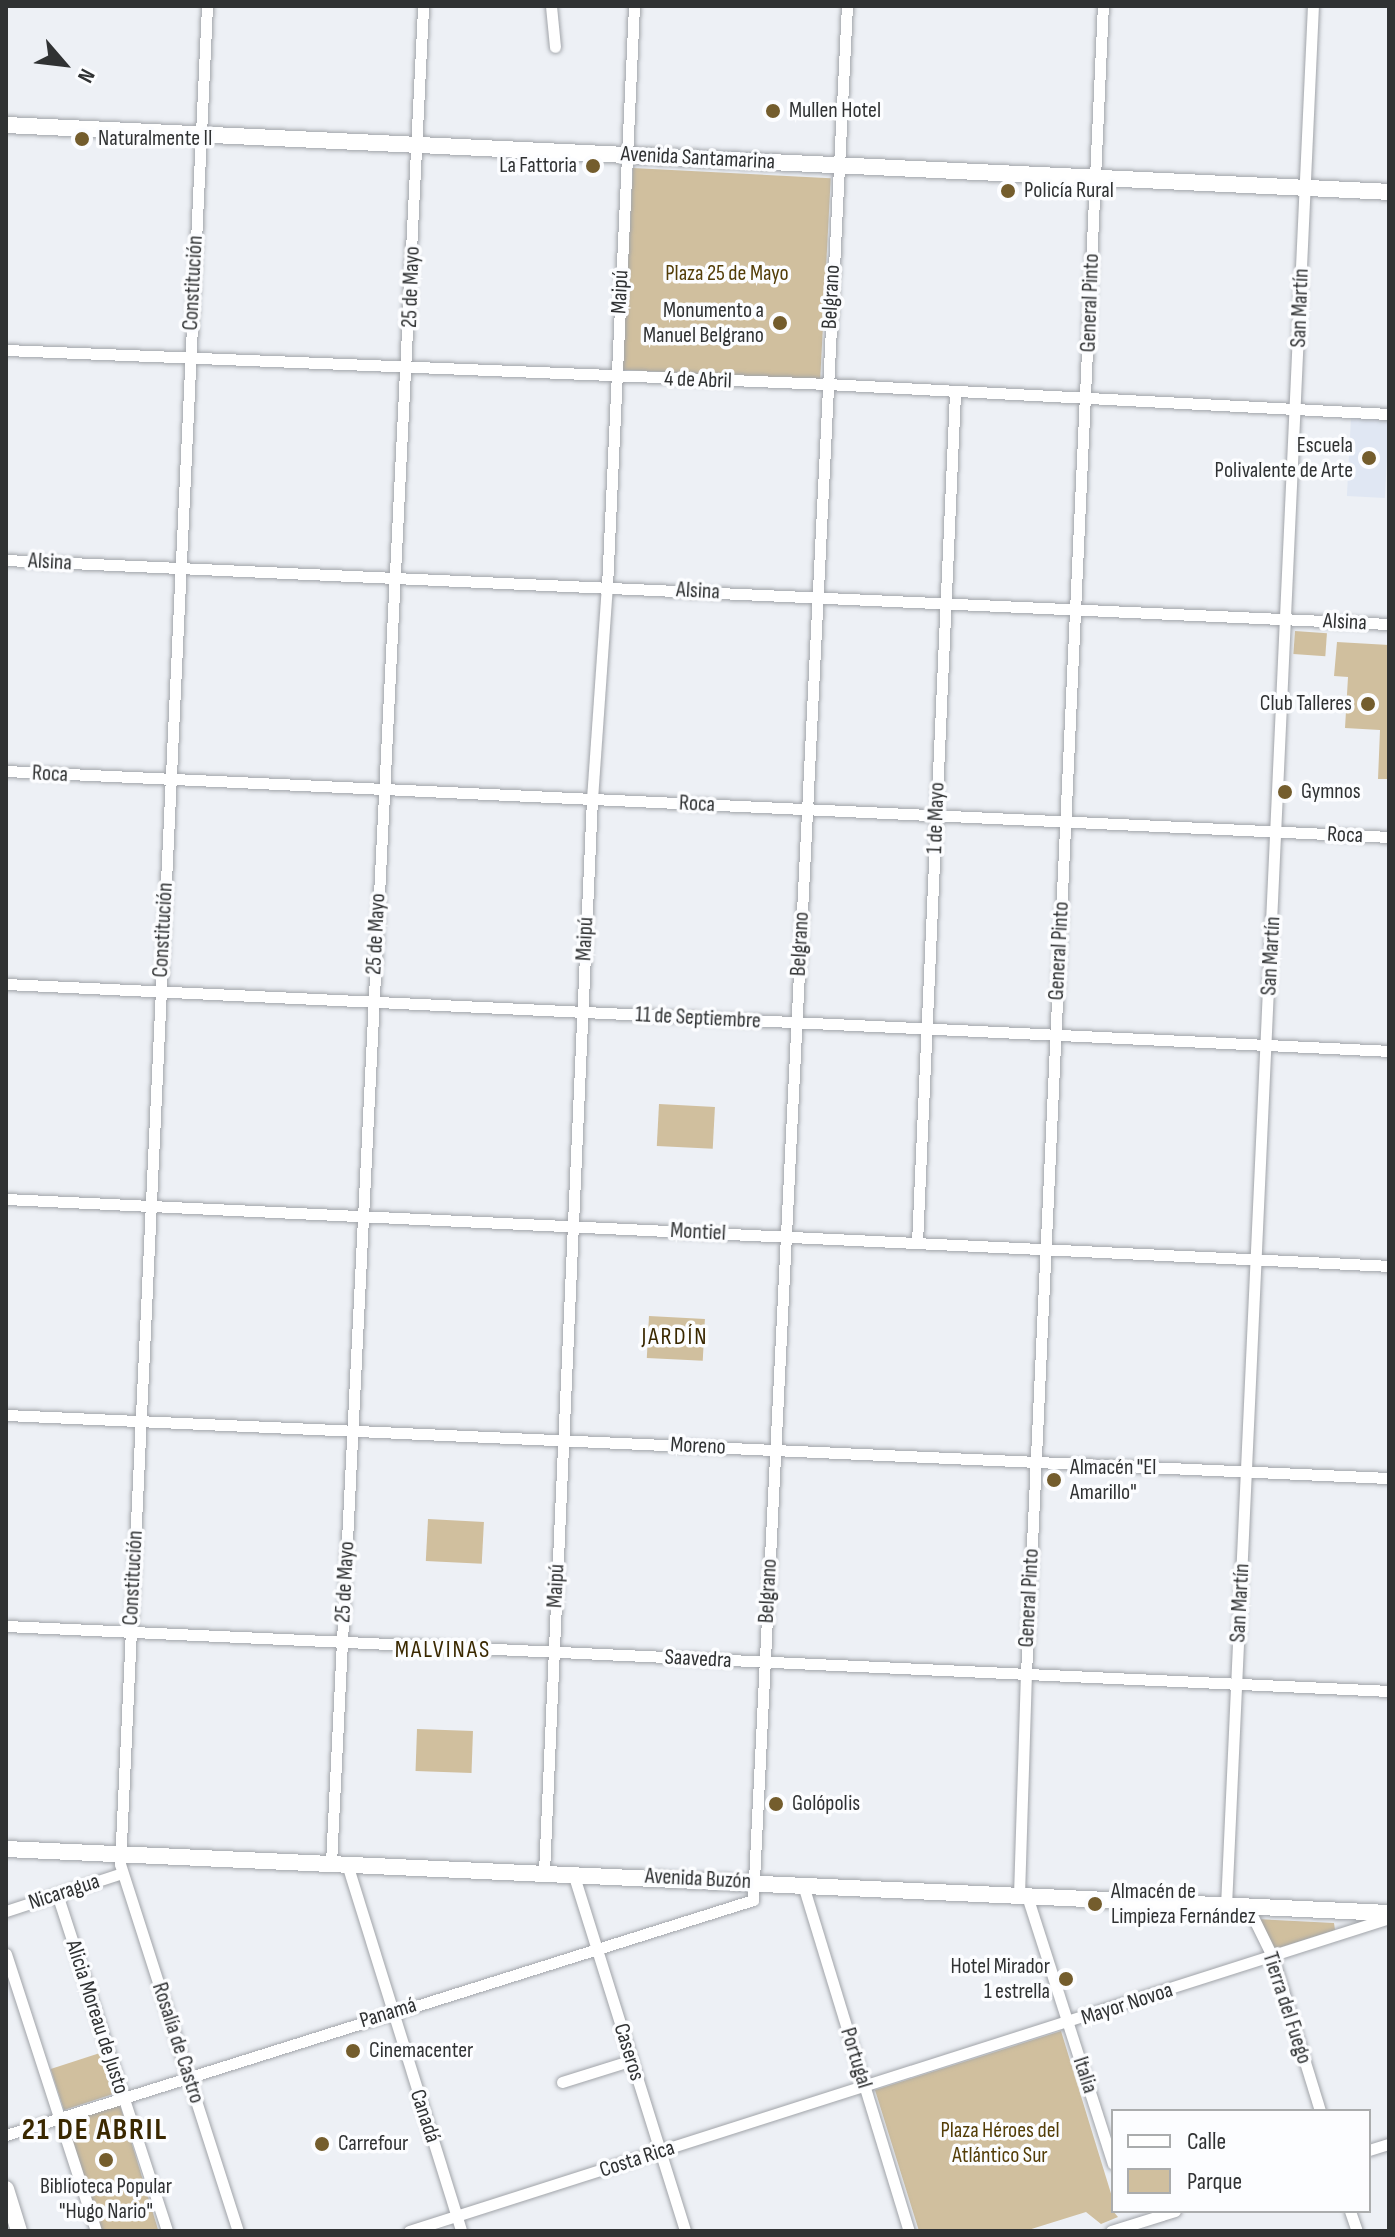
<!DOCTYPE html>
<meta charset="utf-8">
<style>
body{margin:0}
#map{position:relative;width:1395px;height:2237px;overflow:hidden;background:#edf0f5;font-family:"Sofia Sans Condensed",sans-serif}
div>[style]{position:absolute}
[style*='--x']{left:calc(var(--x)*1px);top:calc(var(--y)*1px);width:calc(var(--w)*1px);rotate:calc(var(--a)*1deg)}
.built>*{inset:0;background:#e0e7f3;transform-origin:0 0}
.green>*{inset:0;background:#d0bf9e;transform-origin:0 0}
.roads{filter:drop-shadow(0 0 2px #a1a4a9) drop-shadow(0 0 2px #a1a4a9)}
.minor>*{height:11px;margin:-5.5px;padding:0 5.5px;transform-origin:5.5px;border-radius:5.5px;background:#fff}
.secondary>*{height:16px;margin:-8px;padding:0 8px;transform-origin:8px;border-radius:8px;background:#fff}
.dots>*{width:22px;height:22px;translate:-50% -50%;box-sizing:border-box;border:4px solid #fcfdff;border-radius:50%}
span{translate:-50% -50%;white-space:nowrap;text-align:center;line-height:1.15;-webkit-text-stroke:7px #fcfdff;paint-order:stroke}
.poi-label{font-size:22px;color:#303233}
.left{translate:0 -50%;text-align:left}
.right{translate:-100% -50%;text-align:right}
.street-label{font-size:22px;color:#303233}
.park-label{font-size:22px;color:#533d07}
.neighbourhood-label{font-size:24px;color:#3a2800;letter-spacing:2px}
.district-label{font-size:30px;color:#3a2800;font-weight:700;letter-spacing:2px}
.frame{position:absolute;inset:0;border:8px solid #303233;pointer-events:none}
.legend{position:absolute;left:1111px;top:2109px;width:260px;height:104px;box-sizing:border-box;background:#fcfdff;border:2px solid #aaacad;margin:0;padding:10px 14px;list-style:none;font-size:24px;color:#303233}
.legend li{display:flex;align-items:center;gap:16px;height:40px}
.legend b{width:40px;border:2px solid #aaacad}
.north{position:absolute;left:24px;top:24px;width:80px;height:80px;-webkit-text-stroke:6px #fcfdff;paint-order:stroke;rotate:118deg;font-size:22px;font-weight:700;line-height:32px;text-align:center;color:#303233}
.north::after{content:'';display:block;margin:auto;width:28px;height:36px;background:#303233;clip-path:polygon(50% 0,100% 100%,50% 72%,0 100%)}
</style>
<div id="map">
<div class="built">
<div style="left:1351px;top:418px;width:38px;height:78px;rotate:3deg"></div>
</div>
<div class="green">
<div style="left:633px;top:168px;width:198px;height:202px;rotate:3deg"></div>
<div style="left:1295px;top:631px;width:32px;height:23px;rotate:4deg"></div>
<div style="clip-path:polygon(1337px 642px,1389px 645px,1389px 779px,1378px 779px,1380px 730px,1345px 728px,1348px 677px,1334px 676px)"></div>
<div style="left:659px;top:1104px;width:56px;height:42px;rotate:3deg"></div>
<div style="left:649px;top:1316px;width:56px;height:42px;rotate:3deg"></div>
<div style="left:428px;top:1519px;width:56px;height:42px;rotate:3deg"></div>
<div style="left:417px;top:1729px;width:56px;height:42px;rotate:2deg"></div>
<div style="clip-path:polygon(1256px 1919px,1334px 1923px,1335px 1930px,1272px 1950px)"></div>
<div style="clip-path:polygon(1061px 2031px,1113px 2200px,1113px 2211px,1118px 2217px,1101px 2224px,1086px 2212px,1025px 2231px,919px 2231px,875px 2090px)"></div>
<div style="left:103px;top:2052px;width:43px;height:55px;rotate:72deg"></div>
<div style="left:120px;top:2105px;width:132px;height:57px;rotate:73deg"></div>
</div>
<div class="roads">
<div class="minor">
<div style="--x:207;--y:6;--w:1860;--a:92.68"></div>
<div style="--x:120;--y:1864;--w:386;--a:72.2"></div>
<div style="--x:551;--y:6;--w:41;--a:84.4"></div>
<div style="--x:6;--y:350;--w:822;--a:2.37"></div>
<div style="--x:827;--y:384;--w:563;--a:3.06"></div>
<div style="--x:6;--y:560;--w:1384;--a:2.65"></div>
<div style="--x:6;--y:771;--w:1385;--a:2.73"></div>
<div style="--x:6;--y:984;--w:1385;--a:2.77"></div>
<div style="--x:6;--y:1199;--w:1385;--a:2.77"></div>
<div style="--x:917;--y:1243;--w:851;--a:-87.44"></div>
<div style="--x:6;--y:1415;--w:1384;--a:2.61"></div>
<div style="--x:6;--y:1626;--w:1385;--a:2.69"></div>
<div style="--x:331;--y:1863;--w:1859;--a:-87.16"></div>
<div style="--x:347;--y:1864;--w:384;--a:72.7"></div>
<div style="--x:544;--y:1872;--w:1074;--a:-87.44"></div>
<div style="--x:592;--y:799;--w:213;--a:-86"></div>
<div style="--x:607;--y:587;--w:582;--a:-87.34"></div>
<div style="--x:573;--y:1873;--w:375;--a:72.6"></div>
<div style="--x:803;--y:1885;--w:362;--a:73"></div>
<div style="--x:57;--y:1894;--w:354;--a:71.9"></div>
<div style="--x:1019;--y:1895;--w:221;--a:-88.2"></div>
<div style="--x:1026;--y:1674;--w:1670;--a:-87.36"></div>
<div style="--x:1027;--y:1896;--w:281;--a:72.2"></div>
<div style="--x:1226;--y:1906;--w:1902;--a:-87.38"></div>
<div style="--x:1248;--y:1907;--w:57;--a:63.9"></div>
<div style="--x:1273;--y:1958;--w:160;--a:72.9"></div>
<div style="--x:6;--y:1911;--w:122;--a:-18.1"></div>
<div style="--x:6;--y:1954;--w:291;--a:72"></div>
<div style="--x:562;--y:2082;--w:73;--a:-17.4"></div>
<div style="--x:6;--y:2135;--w:783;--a:-17.46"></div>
<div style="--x:753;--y:1900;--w:1896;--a:-87.16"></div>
<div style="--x:1369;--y:2150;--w:21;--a:-17"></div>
<div style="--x:1350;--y:2211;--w:21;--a:71"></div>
<div style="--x:409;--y:2231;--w:1029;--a:-17.71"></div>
<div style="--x:1111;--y:2231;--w:67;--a:-17.4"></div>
</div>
<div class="secondary">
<div style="--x:6;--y:125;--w:1385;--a:2.77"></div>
<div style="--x:6;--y:1849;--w:1384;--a:2.65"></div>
<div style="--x:6;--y:2189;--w:44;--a:72.8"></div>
</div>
</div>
<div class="dots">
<div style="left:773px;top:111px;background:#745d2d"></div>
<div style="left:82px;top:139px;background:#745d2d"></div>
<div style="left:593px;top:166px;background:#745d2d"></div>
<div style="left:1008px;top:191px;background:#745d2d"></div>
<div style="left:780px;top:323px;background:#745d2d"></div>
<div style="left:1369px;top:458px;background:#745d2d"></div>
<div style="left:1368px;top:704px;background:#745d2d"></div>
<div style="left:1285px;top:792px;background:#745d2d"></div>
<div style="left:1054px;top:1480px;background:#745d2d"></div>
<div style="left:776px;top:1804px;background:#745d2d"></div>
<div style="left:1095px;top:1904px;background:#745d2d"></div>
<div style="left:1066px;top:1979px;background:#745d2d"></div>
<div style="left:353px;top:2051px;background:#745d2d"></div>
<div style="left:322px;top:2144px;background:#745d2d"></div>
<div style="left:106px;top:2160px;background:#745d2d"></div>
</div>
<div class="poi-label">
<span class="left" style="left:789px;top:111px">Mullen Hotel</span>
<span class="left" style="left:98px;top:139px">Naturalmente II</span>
<span class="right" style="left:577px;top:166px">La Fattoria</span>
<span class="left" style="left:1024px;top:191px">Policía Rural</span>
<span class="right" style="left:764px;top:323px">Monumento a<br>Manuel Belgrano</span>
<span class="right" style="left:1353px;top:458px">Escuela<br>Polivalente de Arte</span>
<span class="right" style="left:1352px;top:704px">Club Talleres</span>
<span class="left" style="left:1301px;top:792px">Gymnos</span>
<span class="left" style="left:1070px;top:1480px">Almacén "El<br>Amarillo"</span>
<span class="left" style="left:792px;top:1804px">Golópolis</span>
<span class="left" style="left:1111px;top:1904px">Almacén de<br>Limpieza Fernández</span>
<span class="right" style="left:1050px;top:1979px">Hotel Mirador<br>1 estrella</span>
<span class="left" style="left:369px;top:2051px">Cinemacenter</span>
<span class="left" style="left:338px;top:2144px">Carrefour</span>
<span style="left:106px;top:2199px">Biblioteca Popular<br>"Hugo Nario"</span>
</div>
<div class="street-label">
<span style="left:698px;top:158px;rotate:3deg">Avenida Santamarina</span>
<span style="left:193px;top:283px;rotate:-87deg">Constitución</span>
<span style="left:411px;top:287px;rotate:-88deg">25 de Mayo</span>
<span style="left:620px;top:292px;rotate:-87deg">Maipú</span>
<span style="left:831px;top:297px;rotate:-87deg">Belgrano</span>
<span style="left:1090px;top:303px;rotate:-88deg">General Pinto</span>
<span style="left:1300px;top:308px;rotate:-88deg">San Martín</span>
<span style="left:698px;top:380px;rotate:2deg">4 de Abril</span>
<span style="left:50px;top:562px;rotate:3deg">Alsina</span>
<span style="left:698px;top:591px;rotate:3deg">Alsina</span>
<span style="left:1345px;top:622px;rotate:3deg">Alsina</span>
<span style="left:50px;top:774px;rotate:3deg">Roca</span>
<span style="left:697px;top:804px;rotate:3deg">Roca</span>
<span style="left:936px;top:818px;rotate:-88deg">1 de Mayo</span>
<span style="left:1345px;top:835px;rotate:3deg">Roca</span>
<span style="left:163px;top:930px;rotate:-87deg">Constitución</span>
<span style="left:376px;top:934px;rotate:-87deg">25 de Mayo</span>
<span style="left:585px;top:939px;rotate:-87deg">Maipú</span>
<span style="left:800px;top:944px;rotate:-87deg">Belgrano</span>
<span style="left:1059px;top:951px;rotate:-87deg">General Pinto</span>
<span style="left:1271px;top:956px;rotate:-87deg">San Martín</span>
<span style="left:698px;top:1018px;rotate:3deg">11 de Septiembre</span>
<span style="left:698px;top:1232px;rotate:3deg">Montiel</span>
<span style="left:698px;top:1446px;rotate:3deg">Moreno</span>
<span style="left:133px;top:1578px;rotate:-87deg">Constitución</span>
<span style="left:345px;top:1582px;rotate:-87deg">25 de Mayo</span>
<span style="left:556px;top:1586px;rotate:-87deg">Maipú</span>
<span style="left:768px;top:1591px;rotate:-87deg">Belgrano</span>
<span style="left:1029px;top:1598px;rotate:-87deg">General Pinto</span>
<span style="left:1240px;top:1603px;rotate:-87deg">San Martín</span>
<span style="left:698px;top:1659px;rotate:3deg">Saavedra</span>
<span style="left:698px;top:1879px;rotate:3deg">Avenida Buzón</span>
<span style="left:64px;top:1892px;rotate:-18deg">Nicaragua</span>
<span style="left:1127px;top:2004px;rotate:-18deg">Mayor Novoa</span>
<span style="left:1287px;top:2008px;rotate:72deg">Tierra del Fuego</span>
<span style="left:388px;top:2013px;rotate:-17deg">Panamá</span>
<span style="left:97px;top:2017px;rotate:72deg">Alicia Moreau de Justo</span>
<span style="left:178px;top:2043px;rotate:72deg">Rosalía de Castro</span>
<span style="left:629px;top:2052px;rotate:73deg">Caseros</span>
<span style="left:856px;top:2058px;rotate:73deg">Portugal</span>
<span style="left:1085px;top:2075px;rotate:72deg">Italia</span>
<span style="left:425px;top:2116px;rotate:72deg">Canadá</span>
<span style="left:637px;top:2159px;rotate:-18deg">Costa Rica</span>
</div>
<div class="park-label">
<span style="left:727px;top:274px">Plaza 25 de Mayo</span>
<span style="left:1000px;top:2143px">Plaza Héroes del<br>Atlántico Sur</span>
</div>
<div class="neighbourhood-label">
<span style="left:675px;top:1337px">JARDÍN</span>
<span style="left:443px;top:1650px">MALVINAS</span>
</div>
<div class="district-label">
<span style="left:95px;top:2130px">21 DE ABRIL</span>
</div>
<div class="frame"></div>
<ul class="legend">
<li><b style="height:10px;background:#fff"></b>Calle</li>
<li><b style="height:22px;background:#d0bf9e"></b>Parque</li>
</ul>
<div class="north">N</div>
</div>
